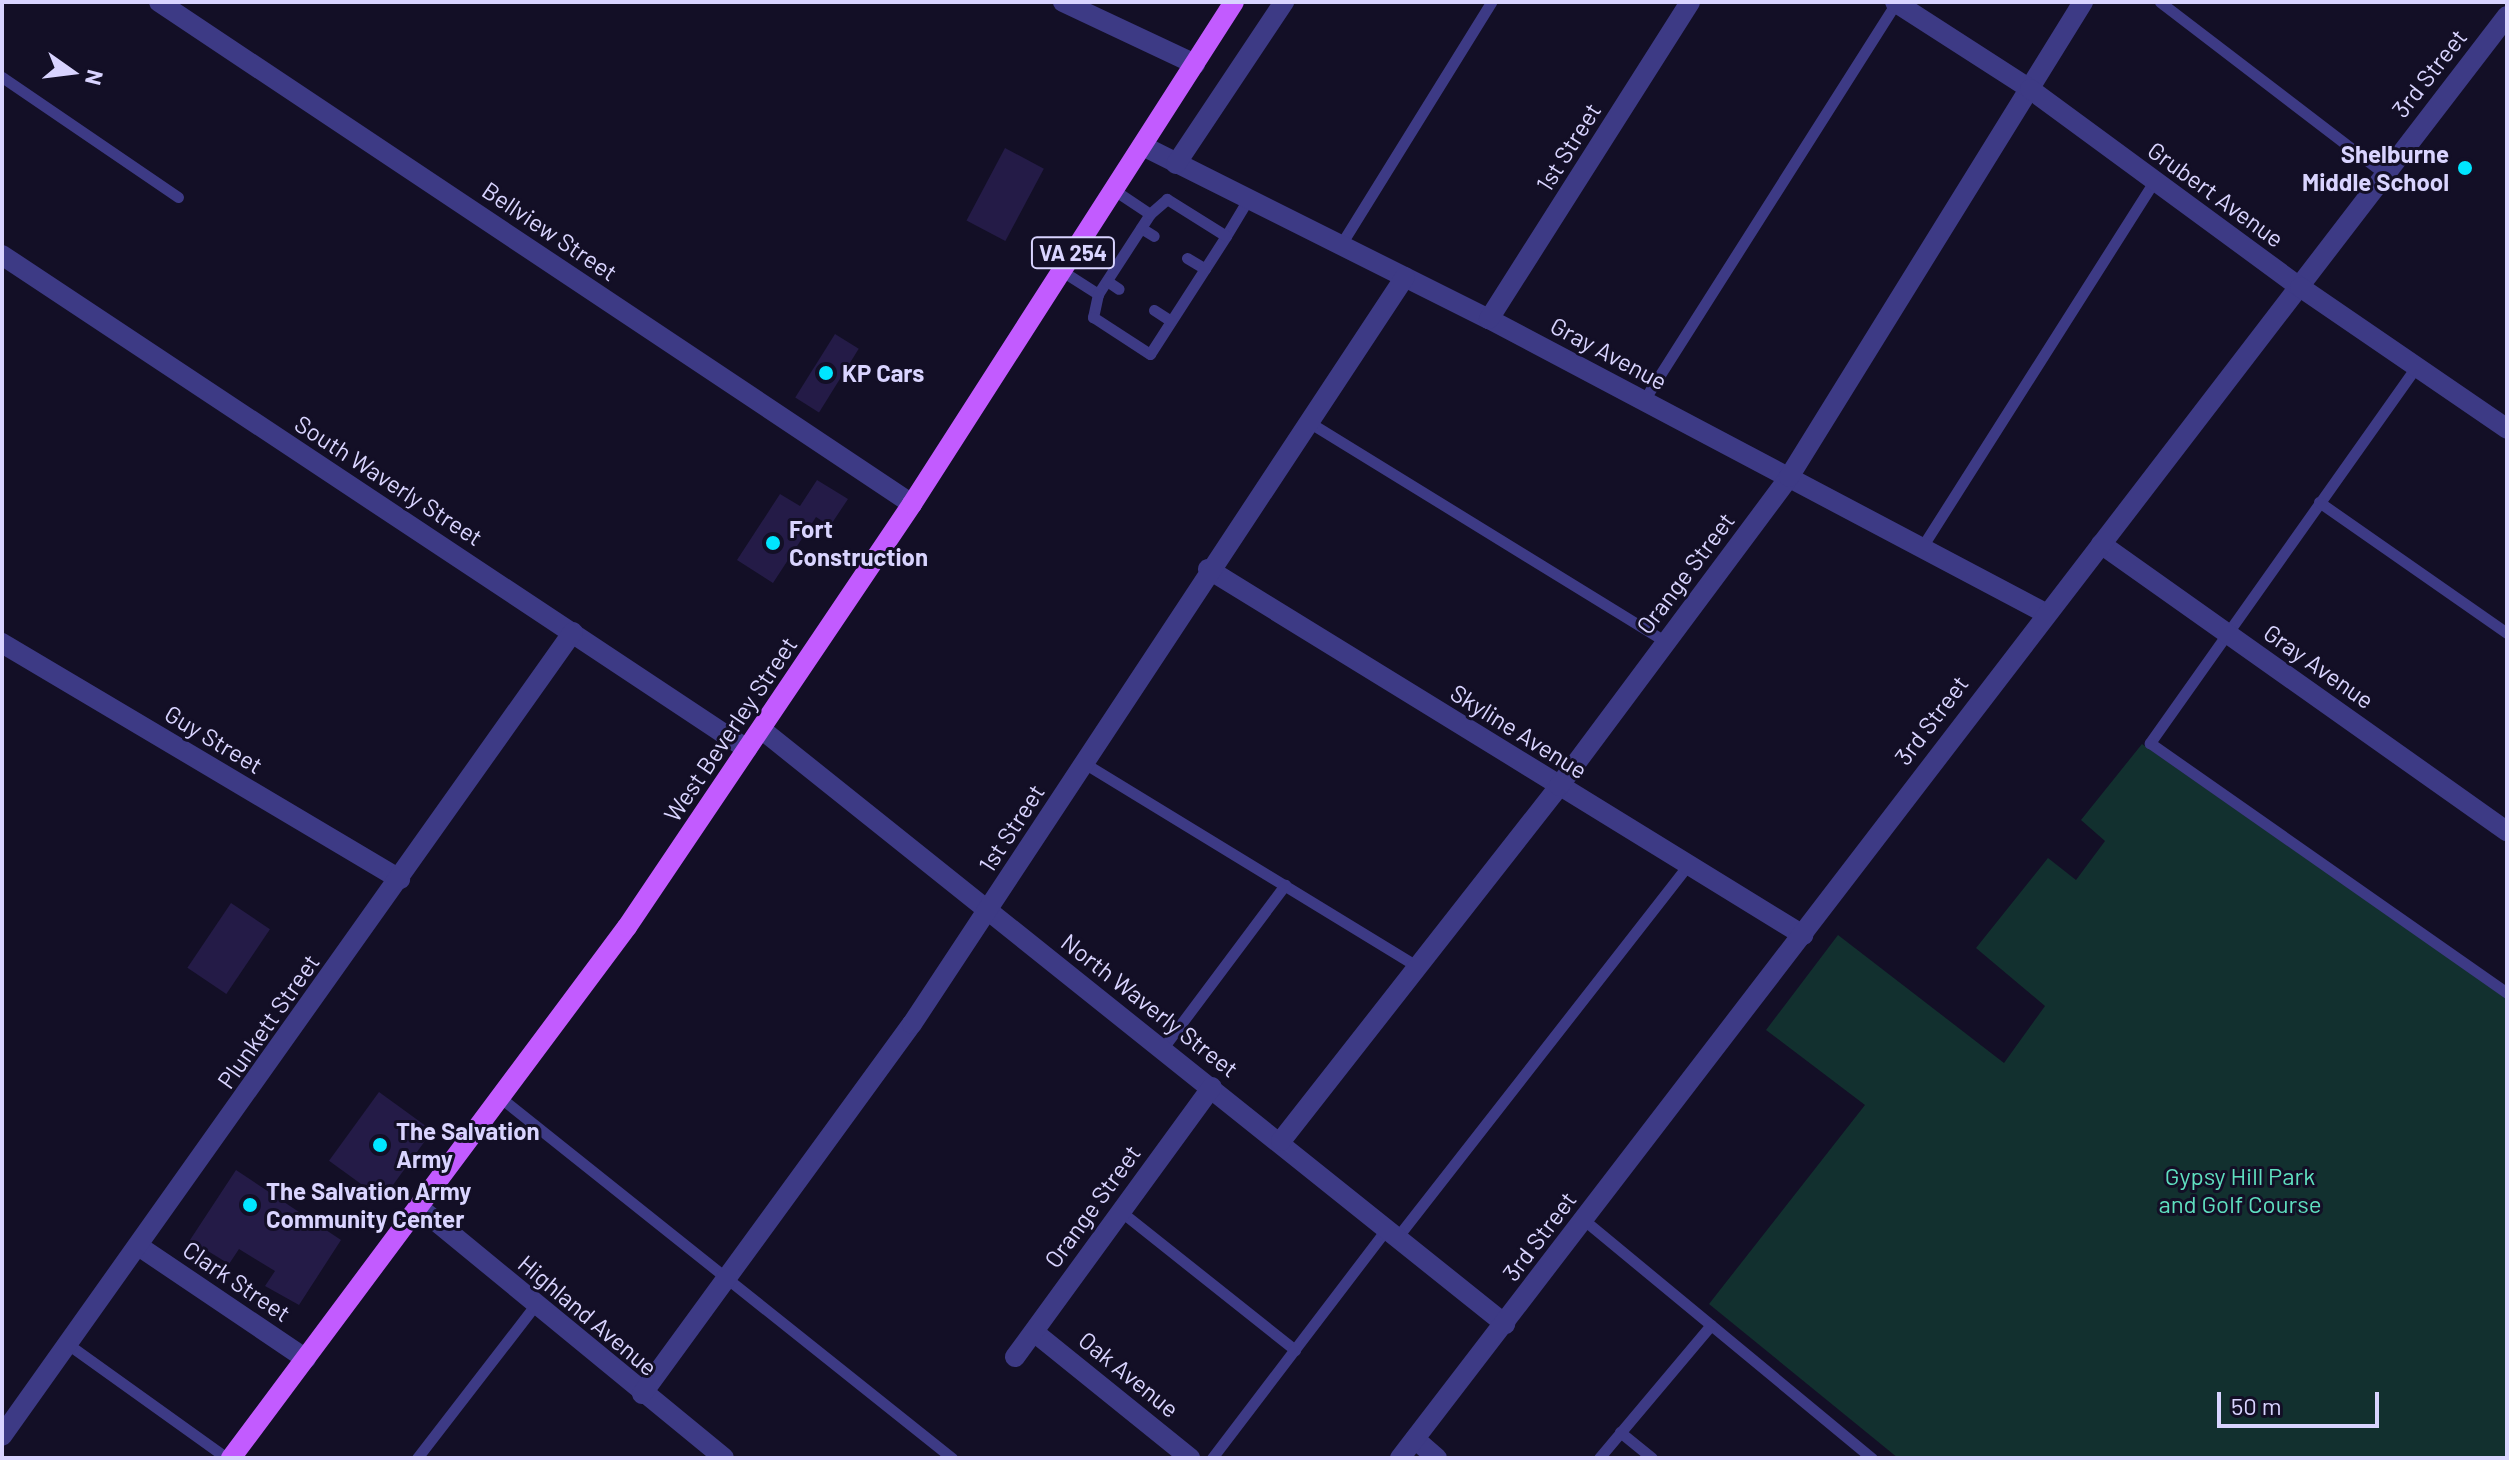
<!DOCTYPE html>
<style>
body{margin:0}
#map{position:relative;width:2509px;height:1460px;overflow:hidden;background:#130f26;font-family:Barlow,sans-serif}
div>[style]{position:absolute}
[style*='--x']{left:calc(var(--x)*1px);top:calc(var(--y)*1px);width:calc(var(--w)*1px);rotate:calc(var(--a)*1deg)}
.green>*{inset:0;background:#12302f}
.building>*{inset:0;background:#241b47;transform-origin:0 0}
.service>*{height:11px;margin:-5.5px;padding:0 5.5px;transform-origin:5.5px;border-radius:5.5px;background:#3d3a85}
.minor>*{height:20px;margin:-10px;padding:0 10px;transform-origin:10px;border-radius:10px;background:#3d3a85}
.tertiary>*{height:20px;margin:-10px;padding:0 10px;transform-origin:10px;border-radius:10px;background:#3d3a85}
.primary>*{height:20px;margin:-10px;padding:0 10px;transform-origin:10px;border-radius:10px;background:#c25bff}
.dots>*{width:22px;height:22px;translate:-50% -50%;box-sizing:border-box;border:4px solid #130f26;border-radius:50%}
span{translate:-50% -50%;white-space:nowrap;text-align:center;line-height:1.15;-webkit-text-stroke:6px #130f26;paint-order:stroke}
.shield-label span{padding:2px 6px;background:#130f26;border:2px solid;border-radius:6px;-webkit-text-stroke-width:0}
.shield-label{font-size:22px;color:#d9d4ff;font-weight:700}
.street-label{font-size:24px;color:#d9d4ff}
.poi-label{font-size:24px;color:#d9d4ff;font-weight:700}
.right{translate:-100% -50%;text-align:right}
.left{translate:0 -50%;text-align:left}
.park-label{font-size:24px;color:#5fe0c0}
.frame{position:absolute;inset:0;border:4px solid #d9d4ff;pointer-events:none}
.north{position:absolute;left:32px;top:32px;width:80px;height:80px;-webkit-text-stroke:6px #130f26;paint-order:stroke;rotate:104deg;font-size:22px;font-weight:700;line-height:32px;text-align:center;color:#d9d4ff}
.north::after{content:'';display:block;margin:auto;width:28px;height:36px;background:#d9d4ff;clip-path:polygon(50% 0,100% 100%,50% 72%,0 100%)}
.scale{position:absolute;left:2217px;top:1392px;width:162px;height:36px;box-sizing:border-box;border:4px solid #d9d4ff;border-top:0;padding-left:10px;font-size:24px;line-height:28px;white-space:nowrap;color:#d9d4ff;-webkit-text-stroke:6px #130f26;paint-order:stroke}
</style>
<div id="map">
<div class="green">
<div style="clip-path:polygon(2142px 744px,2507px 999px,2507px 1458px,1898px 1458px,1709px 1304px,1865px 1105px,1766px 1030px,1838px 935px,2004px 1063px,2045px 1006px,1976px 948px,2048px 858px,2076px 880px,2105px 841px,2081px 820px)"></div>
</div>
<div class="building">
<div style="left:1005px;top:148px;width:44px;height:82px;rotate:28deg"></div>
<div style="left:835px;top:334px;width:28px;height:75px;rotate:32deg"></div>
<div style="clip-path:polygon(817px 480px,848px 499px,830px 526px,816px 517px,773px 583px,737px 560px,780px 494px,800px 506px)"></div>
<div style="left:231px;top:903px;width:47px;height:78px;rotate:34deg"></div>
<div style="left:379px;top:1092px;width:66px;height:85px;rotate:36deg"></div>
<div style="clip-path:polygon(236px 1170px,341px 1240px,299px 1305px,265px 1286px,275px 1271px,239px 1249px,229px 1264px,190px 1240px)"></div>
</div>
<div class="service">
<div style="--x:2160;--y:2;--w:282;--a:37.4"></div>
<div style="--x:2;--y:77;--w:213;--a:34.3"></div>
<div style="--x:1141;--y:228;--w:15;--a:32"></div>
<div style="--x:1226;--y:236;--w:41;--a:-59"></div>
<div style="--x:1340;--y:246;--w:287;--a:-58.2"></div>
<div style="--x:1187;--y:258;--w:21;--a:31"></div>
<div style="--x:1062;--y:271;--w:43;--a:32.6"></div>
<div style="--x:1098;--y:294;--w:95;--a:-57"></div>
<div style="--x:1150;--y:214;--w:43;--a:-146.3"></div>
<div style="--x:1107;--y:281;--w:14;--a:34"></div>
<div style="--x:1098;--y:294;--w:24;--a:102"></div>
<div style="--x:1093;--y:317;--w:68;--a:33"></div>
<div style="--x:1150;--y:354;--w:140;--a:-57.2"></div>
<div style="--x:1226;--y:236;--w:70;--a:-147.9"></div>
<div style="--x:1167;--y:199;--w:23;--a:139"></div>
<div style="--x:1154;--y:310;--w:20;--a:33"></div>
<div style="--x:2416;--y:367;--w:461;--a:125.3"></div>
<div style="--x:2150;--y:743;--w:436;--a:35"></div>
<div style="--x:1644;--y:400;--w:470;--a:-57.6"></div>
<div style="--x:1307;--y:421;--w:422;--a:31.6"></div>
<div style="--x:2319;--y:502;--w:229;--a:34.9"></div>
<div style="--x:1922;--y:547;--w:433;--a:-57.6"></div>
<div style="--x:1084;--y:763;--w:391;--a:31.4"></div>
<div style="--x:1163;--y:1048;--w:204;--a:-53.2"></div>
<div style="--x:502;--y:1099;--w:576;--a:38.58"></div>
<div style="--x:1119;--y:1210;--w:225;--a:38.5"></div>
<div style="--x:1584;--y:1220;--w:374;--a:39.6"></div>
<div style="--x:1399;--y:1235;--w:469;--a:-52"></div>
<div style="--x:69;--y:1345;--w:194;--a:35.6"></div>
<div style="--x:1620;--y:1432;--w:41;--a:39.1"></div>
<div style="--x:417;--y:1458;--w:195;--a:-52.3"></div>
<div style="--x:1212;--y:1458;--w:290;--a:-52.7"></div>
<div style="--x:1599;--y:1458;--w:174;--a:-49.9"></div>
</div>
<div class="minor">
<div style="--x:159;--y:2;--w:905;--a:33.69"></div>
<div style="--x:1063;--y:2;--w:146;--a:25.2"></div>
<div style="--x:1143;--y:146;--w:387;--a:26.6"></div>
<div style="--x:1489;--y:319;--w:631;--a:27.86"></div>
<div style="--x:1176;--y:164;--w:195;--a:-56.3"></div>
<div style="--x:2;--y:255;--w:894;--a:33.55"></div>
<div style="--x:1489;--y:319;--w:375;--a:-57.6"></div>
<div style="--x:2101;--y:544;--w:497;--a:35.3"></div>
<div style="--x:1208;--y:569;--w:699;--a:31.6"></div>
<div style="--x:2;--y:643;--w:463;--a:30.7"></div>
<div style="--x:761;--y:729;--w:953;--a:38.65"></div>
<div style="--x:1281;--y:1141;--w:451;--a:-51.9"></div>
<div style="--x:1559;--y:786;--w:385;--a:-53.3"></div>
<div style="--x:1789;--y:477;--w:559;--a:-58.24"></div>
<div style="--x:421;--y:1209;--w:392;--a:39.4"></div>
<div style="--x:140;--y:1247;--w:200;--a:34"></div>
<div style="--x:1034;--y:1332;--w:201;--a:38.9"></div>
<div style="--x:1015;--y:1357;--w:334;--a:-53.9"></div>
<div style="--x:642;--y:1394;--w:458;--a:-53.9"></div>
<div style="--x:912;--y:1024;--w:895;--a:-56.58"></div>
<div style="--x:2;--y:1436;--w:986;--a:-54.62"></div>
<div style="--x:1415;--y:1439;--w:29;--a:41"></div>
<div style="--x:1400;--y:1458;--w:1818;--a:-52.49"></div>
</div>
<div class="tertiary">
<div style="--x:1895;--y:2;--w:161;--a:32.8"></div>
<div style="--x:2030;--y:89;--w:335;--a:36.3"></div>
<div style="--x:2300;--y:287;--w:251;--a:34.4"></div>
</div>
<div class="primary">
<div style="--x:231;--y:1458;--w:662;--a:-53.29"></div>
<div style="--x:627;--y:927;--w:510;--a:-56.03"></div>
<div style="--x:912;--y:504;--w:596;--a:-57.32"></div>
</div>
<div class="dots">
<div style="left:2465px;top:168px;background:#00e5ff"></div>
<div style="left:826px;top:373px;background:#00e5ff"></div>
<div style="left:773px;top:543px;background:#00e5ff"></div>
<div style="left:380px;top:1145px;background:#00e5ff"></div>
<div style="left:250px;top:1205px;background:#00e5ff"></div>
</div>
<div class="shield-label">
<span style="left:1073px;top:253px">VA 254</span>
</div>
<div class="street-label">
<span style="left:2429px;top:73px;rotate:-52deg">3rd Street</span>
<span style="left:1568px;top:147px;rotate:-58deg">1st Street</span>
<span style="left:2216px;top:194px;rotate:36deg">Grubert Avenue</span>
<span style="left:550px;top:231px;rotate:34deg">Bellview Street</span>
<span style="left:1609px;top:353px;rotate:28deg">Gray Avenue</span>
<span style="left:389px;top:480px;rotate:33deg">South Waverly Street</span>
<span style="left:1685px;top:573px;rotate:-53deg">Orange Street</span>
<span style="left:2319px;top:666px;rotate:35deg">Gray Avenue</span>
<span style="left:1931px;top:720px;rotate:-53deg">3rd Street</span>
<span style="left:730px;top:729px;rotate:-56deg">West Beverley Street</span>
<span style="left:1519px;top:731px;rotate:32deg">Skyline Avenue</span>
<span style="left:214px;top:739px;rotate:31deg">Guy Street</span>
<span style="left:1011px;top:828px;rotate:-57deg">1st Street</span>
<span style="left:1150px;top:1005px;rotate:38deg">North Waverly Street</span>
<span style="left:268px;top:1021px;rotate:-55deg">Plunkett Street</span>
<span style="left:1092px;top:1206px;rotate:-54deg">Orange Street</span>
<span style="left:1539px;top:1236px;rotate:-53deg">3rd Street</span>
<span style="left:237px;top:1281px;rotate:34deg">Clark Street</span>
<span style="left:588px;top:1315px;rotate:40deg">Highland Avenue</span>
<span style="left:1129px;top:1374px;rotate:39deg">Oak Avenue</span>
</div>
<div class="poi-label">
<span class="right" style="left:2449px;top:168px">Shelburne<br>Middle School</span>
<span class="left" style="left:842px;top:373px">KP Cars</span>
<span class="left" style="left:789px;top:543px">Fort<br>Construction</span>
<span class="left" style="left:396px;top:1145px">The Salvation<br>Army</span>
<span class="left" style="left:266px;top:1205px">The Salvation Army<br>Community Center</span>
</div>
<div class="park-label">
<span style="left:2240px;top:1190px">Gypsy Hill Park<br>and Golf Course</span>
</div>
<div class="frame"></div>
<div class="north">N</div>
<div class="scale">50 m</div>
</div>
